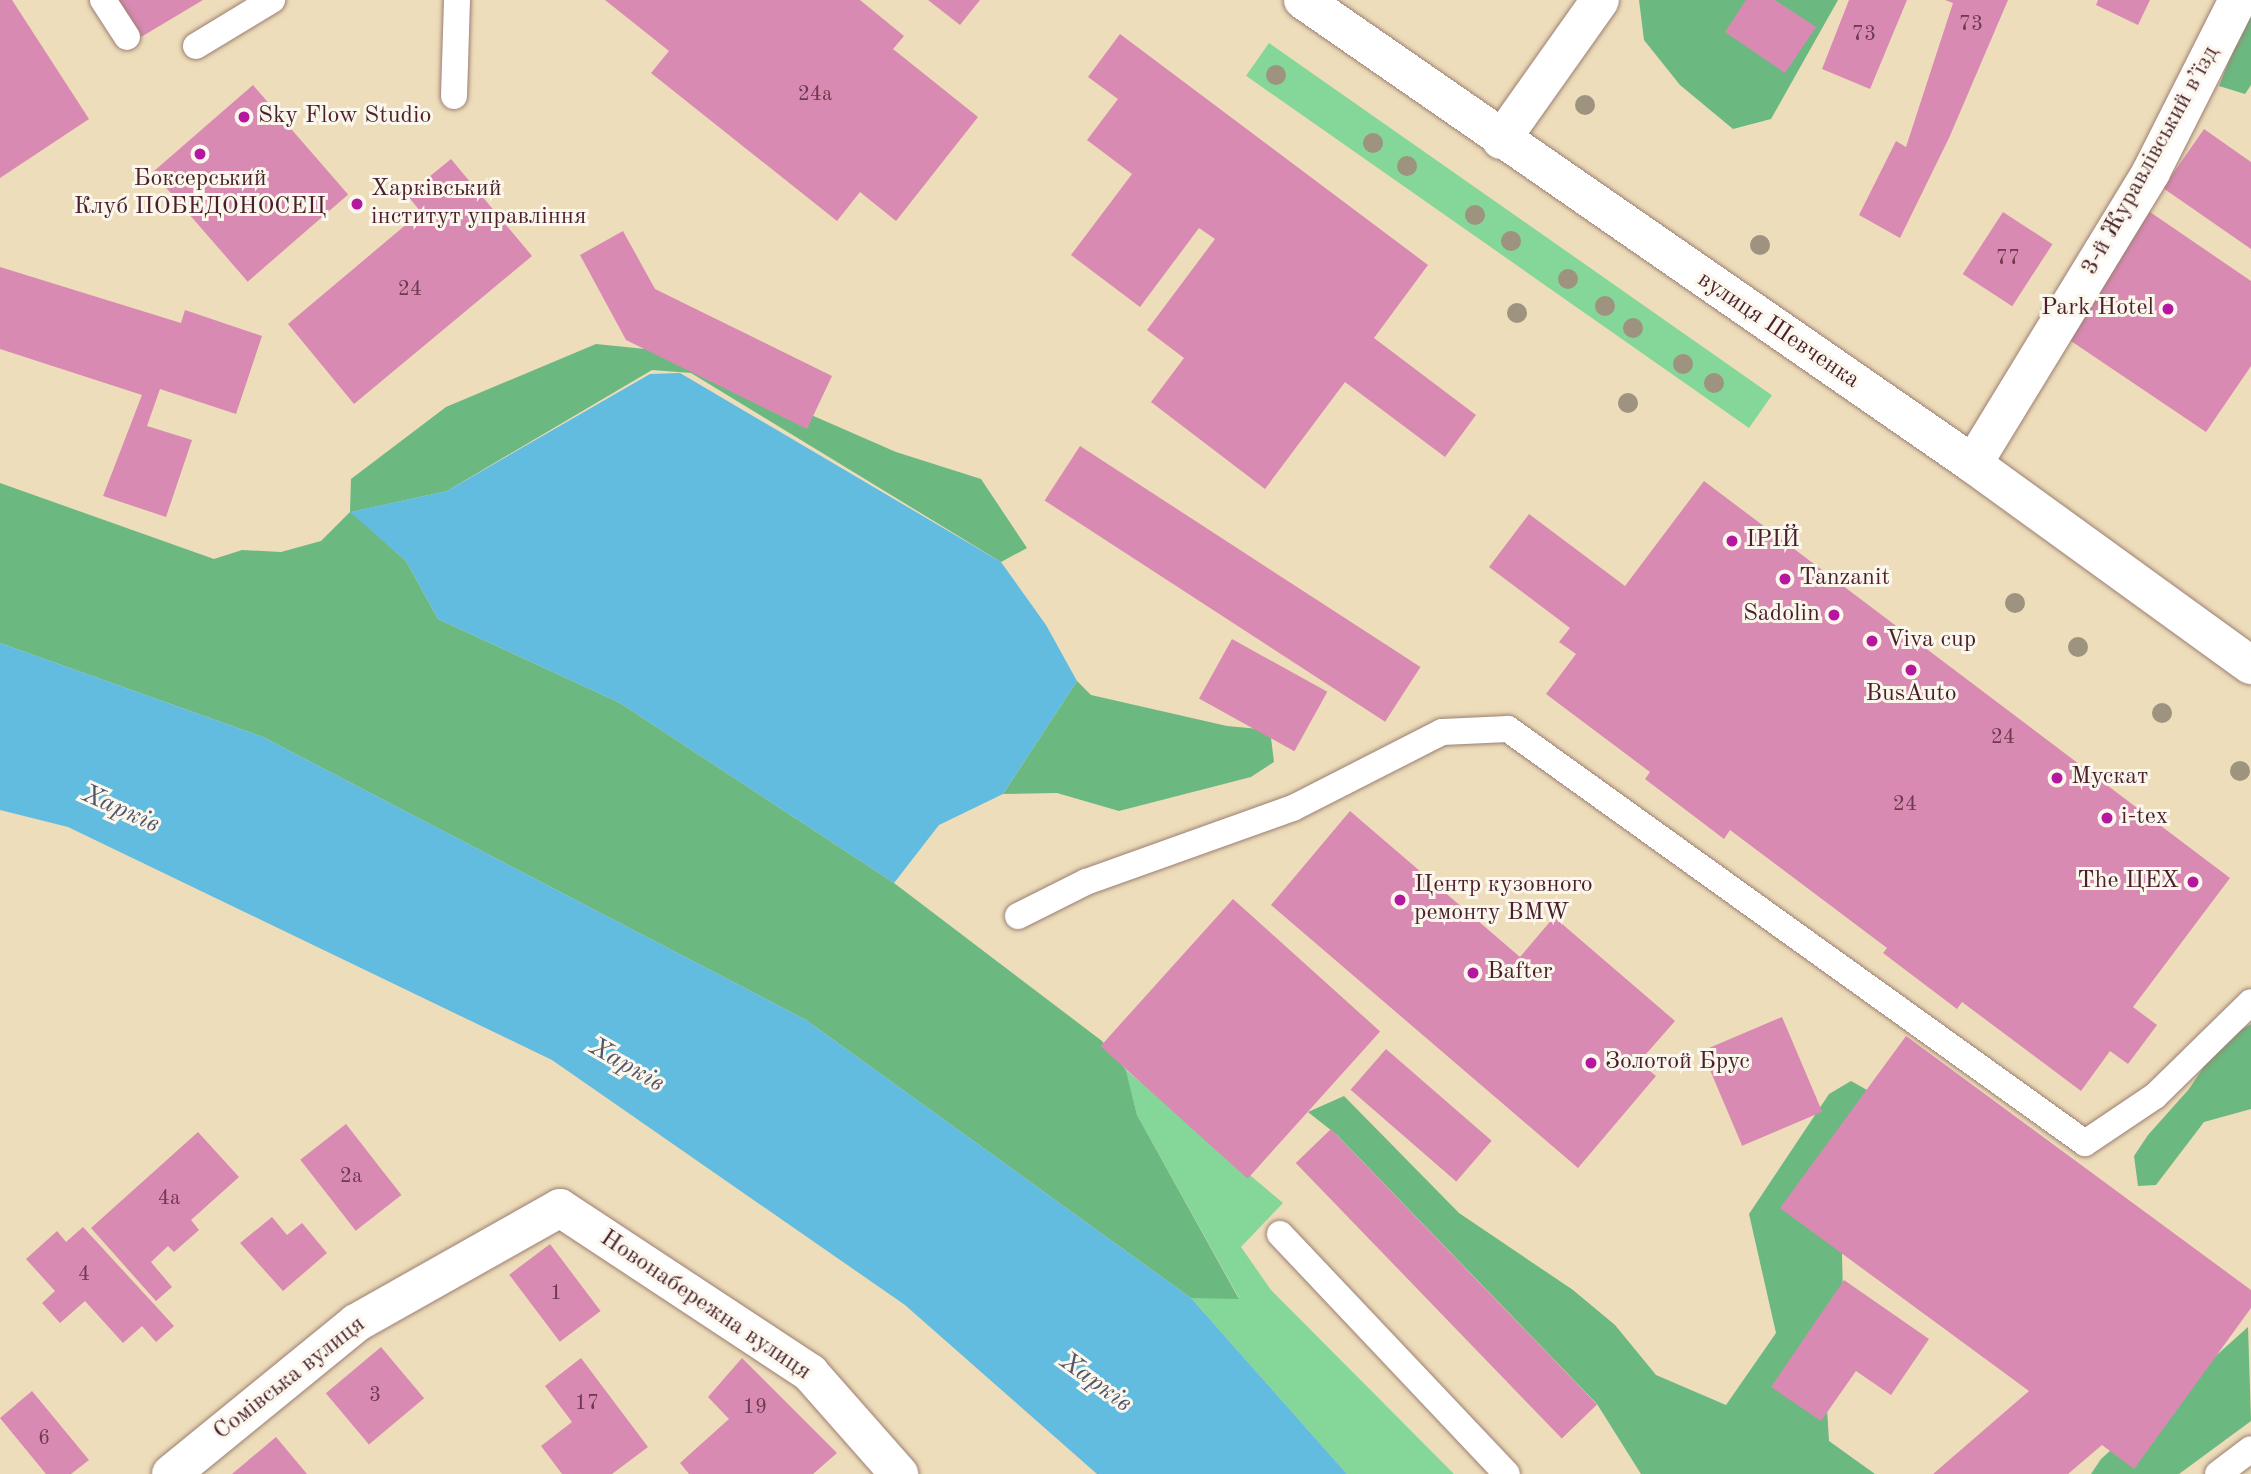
<!DOCTYPE html>
<meta charset="utf-8">
<style>
body{margin:0}
#map{position:relative;width:2251px;height:1474px;overflow:hidden;background:#edddba;font-family:"Old Standard TT",serif}
div>[style]{position:absolute}
[style*='--x']{left:calc(var(--x)*1px);top:calc(var(--y)*1px);width:calc(var(--w)*1px);rotate:calc(var(--a)*1deg)}
.green>*{inset:0;background:#85d799;transform-origin:0 0}
.forest>*{inset:0;background:#6cb881}
.water>*{inset:0;background:#61bcdf}
.building>*{inset:0;background:#d98ab3;transform-origin:0 0}
.roads{filter:drop-shadow(0 0 2px #9c7e72) drop-shadow(0 0 2px #9c7e72)}
.service>*{height:26px;margin:-13px;padding:0 13px;transform-origin:13px;border-radius:13px;background:#fff}
.minor>*{height:38px;margin:-19px;padding:0 19px;transform-origin:19px;border-radius:19px;background:#fff}
.primary>*{height:38px;margin:-19px;padding:0 19px;transform-origin:19px;border-radius:19px;background:#fff}
.trees>*{width:20px;height:20px;margin:-10px;border-radius:50%;background:#9d937e}
.dots>*{width:19px;height:19px;translate:-50% -50%;box-sizing:border-box;border:4px solid #fbf7ec;border-radius:50%}
span{translate:-50% -50%;white-space:nowrap;text-align:center;line-height:1.15;-webkit-text-stroke:6px #fbf7ec;paint-order:stroke}
.number-label{font-size:21px;color:#6e3a4d}
.number-label span{-webkit-text-stroke-width:0}
.poi-label{font-size:24px;color:#4a1f2b}
.left{translate:0 -50%;text-align:left}
.right{translate:-100% -50%;text-align:right}
.street-label{font-size:24px;color:#4a1f2b}
.water-label{font-size:26px;color:#52566a;font-style:italic}
</style>
<div id="map">
<div class="green">
<div style="left:1269px;top:43px;width:614px;height:40px;rotate:35deg"></div>
<div style="clip-path:polygon(1126px 1070px,1283px 1203px,1241px 1247px,1271px 1290px,1454px 1474px,1347px 1474px,1191px 1298px,1239px 1298px,1137px 1115px)"></div>
</div>
<div class="forest">
<div style="clip-path:polygon(1639px 0,1838px 0,1771px 119px,1733px 129px,1680px 85px,1644px 40px)"></div>
<div style="clip-path:polygon(2251px 6px,2251px 85px,2245px 94px,2219px 86px)"></div>
<div style="clip-path:polygon(596px 344px,665px 351px,896px 452px,981px 479px,1027px 548px,1001px 562px,691px 373px,652px 370px,447px 491px,351px 512px,406px 561px,438px 619px,620px 703px,894px 883px,1102px 1041px,1126px 1070px,1137px 1115px,1239px 1299px,1191px 1298px,806px 1020px,263px 737px,0 643px,0 483px,214px 559px,242px 550px,281px 552px,321px 541px,350px 512px,351px 479px,446px 407px)"></div>
<div style="clip-path:polygon(1077px 681px,1091px 695px,1227px 726px,1270px 730px,1274px 762px,1251px 777px,1119px 811px,1057px 793px,1003px 794px)"></div>
<div style="clip-path:polygon(2251px 1024px,2251px 1109px,2204px 1122px,2156px 1185px,2138px 1186px,2134px 1156px,2148px 1135px,2189px 1089px,2221px 1041px)"></div>
<div style="clip-path:polygon(1851px 1081px,1876px 1095px,1841px 1210px,1844px 1340px,1824px 1361px,1829px 1441px,1875px 1474px,1641px 1474px,1597px 1404px,1337px 1135px,1308px 1112px,1344px 1096px,1459px 1213px,1573px 1290px,1615px 1325px,1656px 1375px,1726px 1405px,1776px 1333px,1749px 1214px,1829px 1094px)"></div>
<div style="clip-path:polygon(2248px 1327px,2251px 1421px,2179px 1474px,2091px 1474px,2101px 1459px)"></div>
</div>
<div class="water">
<div style="clip-path:polygon(680px 373px,1001px 562px,1046px 625px,1077px 681px,1003px 794px,939px 825px,894px 883px,620px 703px,438px 619px,406px 561px,350px 512px,447px 491px,650px 374px)"></div>
<div style="clip-path:polygon(0 643px,263px 737px,806px 1020px,1191px 1298px,1347px 1474px,1097px 1474px,905px 1305px,552px 1060px,68px 827px,0 810px)"></div>
</div>
<div class="building">
<div style="clip-path:polygon(0 0,12px 0,89px 119px,0 178px)"></div>
<div style="clip-path:polygon(118px 0,203px 0,141px 37px)"></div>
<div style="clip-path:polygon(605px 0,860px 0,904px 36px,893px 49px,978px 117px,896px 221px,860px 192px,837px 221px,651px 73px,669px 51px)"></div>
<div style="clip-path:polygon(928px 0,980px 0,960px 25px)"></div>
<div style="clip-path:polygon(1746px 0,1775px 0,1816px 27px,1785px 73px,1725px 32px)"></div>
<div style="clip-path:polygon(1849px 0,1907px 0,1870px 89px,1822px 69px)"></div>
<div style="clip-path:polygon(1945px 0,2008px 0,1949px 138px,1900px 238px,1859px 215px,1896px 141px,1906px 147px,1953px 3px)"></div>
<div style="clip-path:polygon(2098px 0,2150px 0,2138px 25px,2096px 5px)"></div>
<div style="clip-path:polygon(1120px 34px,1428px 265px,1374px 338px,1476px 415px,1445px 457px,1345px 382px,1265px 489px,1151px 402px,1184px 358px,1147px 330px,1215px 239px,1199px 228px,1140px 307px,1071px 255px,1132px 174px,1087px 140px,1118px 99px,1088px 77px)"></div>
<div style="left:253px;top:85px;width:145px;height:133px;rotate:49deg"></div>
<div style="clip-path:polygon(2204px 129px,2251px 162px,2251px 249px,2163px 188px)"></div>
<div style="clip-path:polygon(451px 159px,532px 256px,354px 404px,288px 324px,421px 212px,407px 195px)"></div>
<div style="left:2003px;top:212px;width:59px;height:74px;rotate:33deg"></div>
<div style="clip-path:polygon(2150px 212px,2251px 281px,2251px 366px,2206px 432px,2065px 337px)"></div>
<div style="clip-path:polygon(623px 231px,655px 289px,832px 376px,807px 429px,626px 340px,580px 255px)"></div>
<div style="clip-path:polygon(0 267px,181px 323px,185px 310px,262px 336px,236px 414px,160px 389px,147px 426px,192px 440px,166px 517px,103px 496px,142px 395px,0 349px)"></div>
<div style="left:1080px;top:446px;width:406px;height:65px;rotate:33deg"></div>
<div style="clip-path:polygon(1704px 481px,2230px 878px,2133px 1007px,2157px 1025px,2128px 1064px,2110px 1051px,2081px 1091px,1962px 1002px,1957px 1009px,1883px 953px,1887px 948px,1730px 830px,1724px 839px,1645px 779px,1650px 772px,1546px 694px,1576px 654px,1559px 642px,1570px 628px,1489px 567px,1529px 514px,1625px 586px)"></div>
<div style="left:1232px;top:639px;width:109px;height:68px;rotate:29deg"></div>
<div style="clip-path:polygon(1350px 811px,1520px 957px,1554px 917px,1675px 1021px,1639px 1062px,1656px 1076px,1578px 1168px,1271px 905px)"></div>
<div style="left:1233px;top:899px;width:198px;height:198px;rotate:42deg"></div>
<div style="left:1782px;top:1017px;width:103px;height:87px;rotate:67deg"></div>
<div style="clip-path:polygon(1906px 1036px,2251px 1290px,2251px 1308px,2134px 1469px,2102px 1445px,2068px 1474px,1933px 1474px,2029px 1391px,1780px 1208px)"></div>
<div style="left:1386px;top:1049px;width:140px;height:54px;rotate:41deg"></div>
<div style="left:346px;top:1124px;width:90px;height:58px;rotate:52deg"></div>
<div style="left:1331px;top:1129px;width:383px;height:49px;rotate:46deg"></div>
<div style="clip-path:polygon(198px 1132px,239px 1177px,191px 1220px,199px 1230px,174px 1252px,168px 1246px,151px 1262px,172px 1287px,156px 1301px,91px 1228px)"></div>
<div style="clip-path:polygon(272px 1217px,287px 1235px,302px 1223px,327px 1253px,283px 1291px,240px 1243px)"></div>
<div style="clip-path:polygon(83px 1227px,174px 1326px,156px 1342px,142px 1326px,123px 1343px,85px 1301px,60px 1323px,42px 1303px,55px 1291px,26px 1259px,57px 1231px,66px 1242px)"></div>
<div style="left:550px;top:1244px;width:84px;height:51px;rotate:53deg"></div>
<div style="clip-path:polygon(1844px 1280px,1929px 1339px,1891px 1395px,1856px 1371px,1821px 1421px,1771px 1387px)"></div>
<div style="left:381px;top:1347px;width:67px;height:72px;rotate:50deg"></div>
<div style="clip-path:polygon(581px 1358px,648px 1447px,612px 1474px,562px 1474px,541px 1446px,572px 1422px,545px 1386px)"></div>
<div style="clip-path:polygon(742px 1358px,837px 1453px,813px 1474px,689px 1474px,680px 1463px,729px 1419px,708px 1397px)"></div>
<div style="clip-path:polygon(32px 1391px,89px 1460px,71px 1474px,46px 1474px,0 1418px)"></div>
<div style="clip-path:polygon(276px 1437px,307px 1474px,232px 1474px)"></div>
</div>
<div class="roads">
<div class="service">
<div style="--x:103;--y:0;--w:44;--a:57"></div>
<div style="--x:196;--y:46;--w:89;--a:-31.2"></div>
<div style="--x:454;--y:96;--w:96;--a:-88.2"></div>
<div style="--x:1018;--y:916;--w:76;--a:-26.6"></div>
<div style="--x:1086;--y:882;--w:220;--a:-19.7"></div>
<div style="--x:1293;--y:808;--w:167;--a:-27"></div>
<div style="--x:1442;--y:732;--w:66;--a:-2.6"></div>
<div style="--x:1508;--y:729;--w:710;--a:35.66"></div>
<div style="--x:2085;--y:1143;--w:84;--a:-33.9"></div>
<div style="--x:2155;--y:1096;--w:134;--a:-44.4"></div>
<div style="--x:1280;--y:1234;--w:330;--a:46.6"></div>
<div style="--x:2218;--y:1474;--w:41;--a:-37.1"></div>
</div>
<div class="minor">
<div style="--x:1501;--y:140;--w:171;--a:-54.7"></div>
<div style="--x:1973;--y:464;--w:342;--a:-58.6"></div>
<div style="--x:2151;--y:172;--w:193;--a:-63.2"></div>
<div style="--x:171;--y:1474;--w:239;--a:-39.2"></div>
<div style="--x:356;--y:1323;--w:234;--a:-29.4"></div>
<div style="--x:560;--y:1208;--w:300;--a:33.4"></div>
<div style="--x:810;--y:1373;--w:135;--a:48.6"></div>
</div>
<div class="primary">
<div style="--x:1303;--y:0;--w:815;--a:34.7"></div>
<div style="--x:1973;--y:464;--w:343;--a:35.9"></div>
</div>
</div>
<div class="trees">
<div style="left:1276px;top:75px"></div>
<div style="left:1585px;top:105px"></div>
<div style="left:1373px;top:143px"></div>
<div style="left:1407px;top:166px"></div>
<div style="left:1475px;top:215px"></div>
<div style="left:1511px;top:241px"></div>
<div style="left:1760px;top:245px"></div>
<div style="left:1568px;top:279px"></div>
<div style="left:1605px;top:306px"></div>
<div style="left:1517px;top:313px"></div>
<div style="left:1633px;top:328px"></div>
<div style="left:1683px;top:364px"></div>
<div style="left:1714px;top:383px"></div>
<div style="left:1628px;top:403px"></div>
<div style="left:2015px;top:603px"></div>
<div style="left:2078px;top:647px"></div>
<div style="left:2162px;top:713px"></div>
<div style="left:2240px;top:771px"></div>
</div>
<div class="dots">
<div style="left:244px;top:117px;background:#b5179e"></div>
<div style="left:200px;top:154px;background:#b5179e"></div>
<div style="left:357px;top:204px;background:#b5179e"></div>
<div style="left:2168px;top:309px;background:#b5179e"></div>
<div style="left:1732px;top:541px;background:#b5179e"></div>
<div style="left:1785px;top:579px;background:#b5179e"></div>
<div style="left:1834px;top:615px;background:#b5179e"></div>
<div style="left:1872px;top:641px;background:#b5179e"></div>
<div style="left:1911px;top:670px;background:#b5179e"></div>
<div style="left:2057px;top:778px;background:#b5179e"></div>
<div style="left:2107px;top:818px;background:#b5179e"></div>
<div style="left:2193px;top:882px;background:#b5179e"></div>
<div style="left:1400px;top:900px;background:#b5179e"></div>
<div style="left:1473px;top:973px;background:#b5179e"></div>
<div style="left:1591px;top:1063px;background:#b5179e"></div>
</div>
<div class="number-label">
<span style="left:1971px;top:25px">73</span>
<span style="left:1864px;top:35px">73</span>
<span style="left:815px;top:95px">24а</span>
<span style="left:2008px;top:259px">77</span>
<span style="left:410px;top:290px">24</span>
<span style="left:2003px;top:738px">24</span>
<span style="left:1905px;top:805px">24</span>
<span style="left:351px;top:1177px">2а</span>
<span style="left:169px;top:1199px">4а</span>
<span style="left:84px;top:1275px">4</span>
<span style="left:556px;top:1294px">1</span>
<span style="left:375px;top:1396px">3</span>
<span style="left:587px;top:1404px">17</span>
<span style="left:755px;top:1408px">19</span>
<span style="left:44px;top:1439px">6</span>
</div>
<div class="poi-label">
<span class="left" style="left:258px;top:117px">Sky Flow Studio</span>
<span style="left:200px;top:194px">Боксерський<br>Клуб ПОБЕДОНОСЕЦ</span>
<span class="left" style="left:371px;top:204px">Харківський<br>інститут управління</span>
<span class="right" style="left:2154px;top:309px">Park Hotel</span>
<span class="left" style="left:1746px;top:541px">ІРІЙ</span>
<span class="left" style="left:1799px;top:579px">Tanzanit</span>
<span class="right" style="left:1820px;top:615px">Sadolin</span>
<span class="left" style="left:1886px;top:641px">Viva cup</span>
<span style="left:1911px;top:695px">BusAuto</span>
<span class="left" style="left:2071px;top:778px">Мускат</span>
<span class="left" style="left:2121px;top:818px">i-tex</span>
<span class="right" style="left:2179px;top:882px">The ЦЕХ</span>
<span class="left" style="left:1414px;top:900px">Центр кузовного<br>ремонту BMW</span>
<span class="left" style="left:1487px;top:973px">Bafter</span>
<span class="left" style="left:1605px;top:1063px">Золотой Брус</span>
</div>
<div class="street-label">
<span style="left:2151px;top:161px;rotate:-61deg">3-й Журавлівський в’їзд</span>
<span style="left:1778px;top:331px;rotate:34deg">вулиця Шевченка</span>
<span style="left:705px;top:1306px;rotate:34deg">Новонабережна вулиця</span>
<span style="left:290px;top:1379px;rotate:-38deg">Сомівська вулиця</span>
</div>
<div class="water-label">
<span style="left:120px;top:810px;rotate:24deg">Харків</span>
<span style="left:626px;top:1066px;rotate:30deg">Харків</span>
<span style="left:1095px;top:1383px;rotate:36deg">Харків</span>
</div>
</div>
